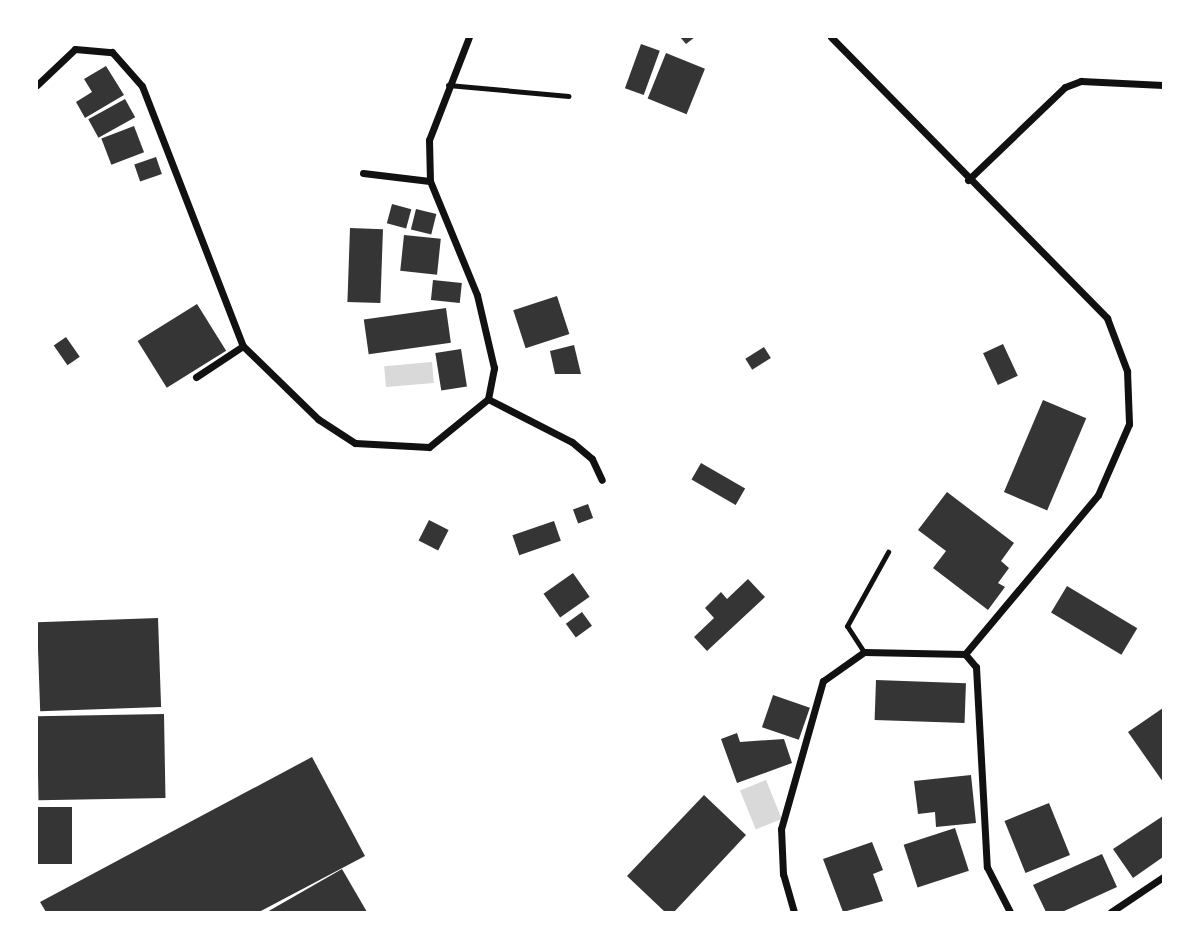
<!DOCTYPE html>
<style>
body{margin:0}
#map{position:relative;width:1200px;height:949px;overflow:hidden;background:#fff;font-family:"Source Serif 4",serif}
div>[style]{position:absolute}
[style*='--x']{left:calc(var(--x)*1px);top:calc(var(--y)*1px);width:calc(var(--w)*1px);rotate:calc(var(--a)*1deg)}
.water>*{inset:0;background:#d9d9d9;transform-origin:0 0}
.building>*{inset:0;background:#353535;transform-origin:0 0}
.service>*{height:5px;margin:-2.5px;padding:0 2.5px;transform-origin:2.5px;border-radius:2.5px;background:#111}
.minor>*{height:7px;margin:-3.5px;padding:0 3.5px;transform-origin:3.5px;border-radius:3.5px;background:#111}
span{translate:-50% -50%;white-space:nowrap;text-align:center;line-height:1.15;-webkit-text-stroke:6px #fff;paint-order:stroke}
.frame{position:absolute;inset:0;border:38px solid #fff;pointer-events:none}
</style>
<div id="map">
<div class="water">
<div style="left:432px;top:362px;width:21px;height:48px;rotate:85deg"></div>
<div style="left:766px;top:780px;width:42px;height:28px;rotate:68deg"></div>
</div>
<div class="building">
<div style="clip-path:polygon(680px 37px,695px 37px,686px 44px)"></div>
<div style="left:641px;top:44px;width:20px;height:47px;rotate:20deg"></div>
<div style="left:666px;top:53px;width:42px;height:49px;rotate:22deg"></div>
<div style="clip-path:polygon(106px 66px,124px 95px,85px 118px,76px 102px,92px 92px,84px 79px)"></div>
<div style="left:125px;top:99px;width:21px;height:42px;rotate:61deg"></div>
<div style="left:134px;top:126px;width:28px;height:35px;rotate:69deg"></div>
<div style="left:156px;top:157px;width:18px;height:23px;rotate:71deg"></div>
<div style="left:392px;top:204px;width:20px;height:20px;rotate:15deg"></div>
<div style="left:416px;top:209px;width:21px;height:21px;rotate:14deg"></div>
<div style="left:350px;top:228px;width:33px;height:74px;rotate:2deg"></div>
<div style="left:404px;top:235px;width:37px;height:36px;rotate:6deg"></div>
<div style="left:433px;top:280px;width:29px;height:20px;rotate:6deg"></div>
<div style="left:557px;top:296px;width:40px;height:46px;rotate:72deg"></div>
<div style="left:197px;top:304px;width:55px;height:70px;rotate:58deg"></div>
<div style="left:446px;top:308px;width:35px;height:83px;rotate:82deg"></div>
<div style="left:66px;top:337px;width:24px;height:15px;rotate:55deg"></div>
<div style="left:1003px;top:344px;width:35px;height:22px;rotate:65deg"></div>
<div style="clip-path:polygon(574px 345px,581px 374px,555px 374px,550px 351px)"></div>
<div style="left:764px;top:347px;width:13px;height:22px;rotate:58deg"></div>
<div style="left:461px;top:349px;width:38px;height:26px;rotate:81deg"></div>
<div style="left:1043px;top:400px;width:47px;height:100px;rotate:23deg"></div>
<div style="left:701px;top:463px;width:51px;height:19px;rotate:30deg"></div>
<div style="clip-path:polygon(947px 492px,1014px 543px,1001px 561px,1009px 568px,998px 583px,1005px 587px,988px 610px,933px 568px,946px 551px,918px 530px)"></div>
<div style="left:588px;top:504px;width:15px;height:16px;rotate:70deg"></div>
<div style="left:429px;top:520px;width:22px;height:23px;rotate:27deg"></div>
<div style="left:554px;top:521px;width:21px;height:44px;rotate:71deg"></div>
<div style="left:573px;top:573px;width:29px;height:36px;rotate:55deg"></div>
<div style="clip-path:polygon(748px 579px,765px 597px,707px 651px,694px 637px,714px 618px,705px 608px,721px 592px,727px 599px)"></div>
<div style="left:1067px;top:586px;width:82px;height:31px;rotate:31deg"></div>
<div style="left:582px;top:612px;width:17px;height:20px;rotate:54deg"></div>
<div style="left:158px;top:618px;width:89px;height:121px;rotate:88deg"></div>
<div style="left:876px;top:680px;width:90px;height:40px;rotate:2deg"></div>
<div style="left:773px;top:695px;width:39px;height:34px;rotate:19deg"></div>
<div style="clip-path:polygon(1163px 708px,1163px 782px,1128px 732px)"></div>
<div style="left:164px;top:714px;width:84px;height:127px;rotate:89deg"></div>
<div style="clip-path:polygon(737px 733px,740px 742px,784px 739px,792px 763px,737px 783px,721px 739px)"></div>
<div style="clip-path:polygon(312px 757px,365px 856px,259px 912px,46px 912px,40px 902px)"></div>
<div style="clip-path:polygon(971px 775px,976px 823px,936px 827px,935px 812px,918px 814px,914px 781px)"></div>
<div style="clip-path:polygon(704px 795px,746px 835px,674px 912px,665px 912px,627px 876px)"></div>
<div style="left:1049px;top:803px;width:56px;height:48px;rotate:68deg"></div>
<div style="left:37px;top:807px;width:35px;height:57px"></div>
<div style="clip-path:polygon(1163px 816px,1163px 857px,1133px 878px,1113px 849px)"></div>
<div style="left:955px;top:828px;width:45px;height:54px;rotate:72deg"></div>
<div style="clip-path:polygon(872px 842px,883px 870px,873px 874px,883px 901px,843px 912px,823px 859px)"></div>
<div style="clip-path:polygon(1102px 854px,1117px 887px,1062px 912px,1046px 912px,1033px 885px)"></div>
<div style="clip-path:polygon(342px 869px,367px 912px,267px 912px)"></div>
</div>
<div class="service">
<div style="--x:448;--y:85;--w:121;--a:5.2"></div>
<div style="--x:864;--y:652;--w:31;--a:-123"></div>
<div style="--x:847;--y:626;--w:85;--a:-61"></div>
</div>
<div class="minor">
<div style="--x:831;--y:37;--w:394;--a:45.5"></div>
<div style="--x:1107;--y:318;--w:57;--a:69.3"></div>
<div style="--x:1127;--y:371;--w:53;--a:87.8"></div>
<div style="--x:1129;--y:424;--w:77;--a:113.6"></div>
<div style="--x:1098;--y:495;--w:207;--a:129.9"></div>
<div style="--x:37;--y:85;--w:52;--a:-43.5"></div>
<div style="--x:75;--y:49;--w:37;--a:5"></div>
<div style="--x:112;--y:52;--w:45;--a:48.6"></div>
<div style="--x:142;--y:86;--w:279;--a:68.8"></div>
<div style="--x:243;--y:346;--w:105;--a:44.2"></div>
<div style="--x:318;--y:419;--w:44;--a:33"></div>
<div style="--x:355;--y:443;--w:74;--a:3.1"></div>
<div style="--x:429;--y:447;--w:76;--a:-39.1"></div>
<div style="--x:488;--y:399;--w:32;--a:-79"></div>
<div style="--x:494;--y:368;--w:75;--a:-103.1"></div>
<div style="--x:477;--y:295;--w:123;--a:-112.4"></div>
<div style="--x:430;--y:181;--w:41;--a:-91.4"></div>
<div style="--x:429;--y:140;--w:110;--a:-68.8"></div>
<div style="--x:363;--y:173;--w:67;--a:6.8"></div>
<div style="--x:968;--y:180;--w:134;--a:-43.8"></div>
<div style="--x:1065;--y:87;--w:17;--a:-21"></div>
<div style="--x:1081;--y:81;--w:82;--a:2.8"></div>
<div style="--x:196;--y:377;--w:56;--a:-33.4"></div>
<div style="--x:488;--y:399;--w:94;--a:27.1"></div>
<div style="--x:572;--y:442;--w:26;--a:40"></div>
<div style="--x:592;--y:459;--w:23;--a:65"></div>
<div style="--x:965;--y:654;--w:17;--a:50"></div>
<div style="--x:976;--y:667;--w:200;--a:86.9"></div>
<div style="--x:987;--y:867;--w:51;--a:62.9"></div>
<div style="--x:794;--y:912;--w:40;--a:-106"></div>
<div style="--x:783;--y:874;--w:45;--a:-92.5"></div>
<div style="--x:781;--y:829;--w:154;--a:-74.2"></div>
<div style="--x:823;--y:681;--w:50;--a:-35.3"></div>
<div style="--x:864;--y:652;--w:101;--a:1.1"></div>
<div style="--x:1111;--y:912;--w:63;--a:-33.9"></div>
</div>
<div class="frame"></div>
</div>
